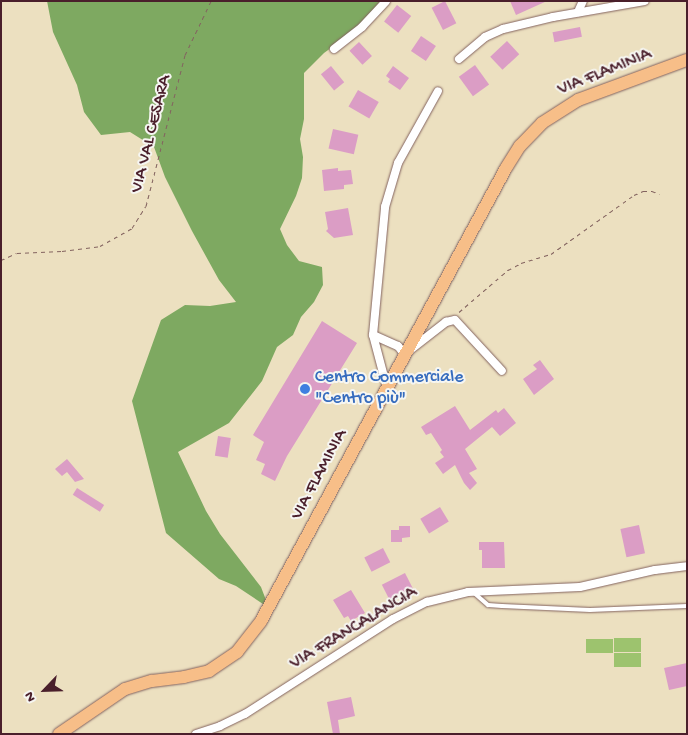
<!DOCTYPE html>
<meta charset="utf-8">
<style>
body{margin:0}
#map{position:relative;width:688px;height:735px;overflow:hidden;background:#ece0c0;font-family:"Gochi Hand",sans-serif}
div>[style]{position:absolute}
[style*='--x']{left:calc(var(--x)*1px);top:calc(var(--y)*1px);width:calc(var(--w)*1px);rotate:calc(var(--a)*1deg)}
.green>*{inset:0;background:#9dc36e;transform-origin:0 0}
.forest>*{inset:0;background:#7ea961}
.building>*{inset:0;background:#db9dc5;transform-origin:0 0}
.path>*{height:1px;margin-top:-0.5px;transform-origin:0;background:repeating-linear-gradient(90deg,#83635f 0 4px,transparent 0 8px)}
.roads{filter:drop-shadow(0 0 1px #83635f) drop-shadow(0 0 1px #83635f)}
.lane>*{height:4px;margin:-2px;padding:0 2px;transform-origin:2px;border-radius:2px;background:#fff}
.street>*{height:8px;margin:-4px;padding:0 4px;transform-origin:4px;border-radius:4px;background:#fff}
.primary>*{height:12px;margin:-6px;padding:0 6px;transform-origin:6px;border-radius:6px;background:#f7be88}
.dots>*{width:14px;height:14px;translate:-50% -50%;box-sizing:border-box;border:2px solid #f6f6f2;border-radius:50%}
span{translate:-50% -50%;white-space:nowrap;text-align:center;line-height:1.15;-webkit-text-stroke:4px #f6f6f2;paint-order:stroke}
.street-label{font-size:18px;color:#4a1f2b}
.shop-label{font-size:18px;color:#366cbe}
.left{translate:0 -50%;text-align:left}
.frame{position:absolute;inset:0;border:2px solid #4a1f2b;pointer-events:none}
.north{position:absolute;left:20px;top:665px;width:50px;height:50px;-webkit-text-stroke:4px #f6f6f2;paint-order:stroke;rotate:246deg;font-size:14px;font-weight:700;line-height:20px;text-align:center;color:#4a1f2b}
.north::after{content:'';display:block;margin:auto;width:18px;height:22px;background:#4a1f2b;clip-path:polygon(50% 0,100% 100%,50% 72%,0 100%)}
</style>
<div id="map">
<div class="green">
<div style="left:614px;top:638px;width:27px;height:14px"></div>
<div style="left:586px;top:639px;width:27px;height:14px"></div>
<div style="left:614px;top:653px;width:27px;height:14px"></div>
</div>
<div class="forest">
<div style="clip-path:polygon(47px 1px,382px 1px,357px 29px,324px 53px,304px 73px,304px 119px,300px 139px,303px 157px,302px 178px,296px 196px,280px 229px,287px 245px,299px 261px,322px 267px,323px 285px,314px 302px,301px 317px,293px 335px,277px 347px,262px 381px,229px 423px,178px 452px,206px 511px,220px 534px,261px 587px,269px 608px,236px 586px,219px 579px,166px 533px,132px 401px,161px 320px,185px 305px,210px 306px,236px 302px,219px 280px,192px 231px,165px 177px,154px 147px,130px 132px,101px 135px,84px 112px,77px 85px,53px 32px)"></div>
</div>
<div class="building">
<div style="left:445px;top:1px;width:25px;height:15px;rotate:63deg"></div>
<div style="clip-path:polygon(510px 1px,547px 1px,516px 15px)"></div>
<div style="left:397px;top:5px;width:18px;height:21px;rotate:38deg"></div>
<div style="left:580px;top:27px;width:10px;height:28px;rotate:79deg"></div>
<div style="left:421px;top:36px;width:18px;height:18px;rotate:34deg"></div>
<div style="left:507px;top:41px;width:18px;height:23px;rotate:47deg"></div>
<div style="left:359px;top:42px;width:19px;height:13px;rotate:47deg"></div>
<div style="left:475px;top:65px;width:24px;height:20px;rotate:54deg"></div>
<div style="left:331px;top:66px;width:21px;height:13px;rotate:51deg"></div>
<div style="clip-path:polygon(393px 66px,409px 78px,400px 90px,388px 82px,390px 79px,386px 76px)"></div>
<div style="left:358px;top:90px;width:24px;height:19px;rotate:30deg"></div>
<div style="left:333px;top:129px;width:26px;height:20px;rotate:13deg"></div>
<div style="clip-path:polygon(338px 168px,338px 171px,351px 170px,353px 184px,344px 185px,344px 189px,324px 191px,322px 170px)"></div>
<div style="clip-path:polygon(348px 208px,353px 235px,334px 238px,326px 231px,328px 229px,325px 212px)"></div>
<div style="clip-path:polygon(322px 321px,357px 343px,287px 456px,275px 481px,261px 474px,265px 464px,256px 460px,264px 442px,253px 435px)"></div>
<div style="clip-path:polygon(540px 360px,554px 379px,534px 395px,523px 379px,537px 369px,533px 365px)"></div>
<div style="clip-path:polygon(455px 406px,470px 430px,496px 410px,498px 413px,504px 408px,516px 423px,500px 436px,492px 427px,465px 449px,477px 469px,469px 473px,477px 483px,470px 490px,464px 483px,455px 465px,443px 474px,435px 463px,444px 457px,440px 452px,442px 450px,431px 433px,426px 435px,421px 427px)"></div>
<div style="left:218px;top:436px;width:13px;height:20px;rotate:9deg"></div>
<div style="clip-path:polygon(67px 459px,84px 479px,75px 482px,67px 472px,62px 476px,55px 469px)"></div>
<div style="left:77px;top:488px;width:32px;height:8px;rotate:32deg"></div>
<div style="left:440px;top:507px;width:17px;height:23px;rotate:59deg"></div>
<div style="left:639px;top:525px;width:29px;height:19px;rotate:78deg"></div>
<div style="clip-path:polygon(399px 526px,410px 526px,410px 537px,402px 538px,402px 542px,391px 542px,391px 530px,399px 530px)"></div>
<div style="clip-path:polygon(479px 542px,504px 542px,505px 568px,482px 568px,482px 550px,479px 550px)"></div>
<div style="left:383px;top:548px;width:16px;height:21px;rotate:63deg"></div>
<div style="left:405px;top:573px;width:18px;height:26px;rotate:63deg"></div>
<div style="clip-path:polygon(351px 590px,365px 613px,351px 621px,348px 616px,344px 618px,333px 600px)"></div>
<div style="clip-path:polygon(687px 663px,687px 686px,669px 690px,664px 668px)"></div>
<div style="clip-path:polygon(351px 697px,355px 716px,338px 720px,340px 734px,333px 734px,327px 702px)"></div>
</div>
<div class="path">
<div style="--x:1;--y:260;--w:17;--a:-24"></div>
<div style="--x:17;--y:253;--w:45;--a:-2.5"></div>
<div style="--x:62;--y:251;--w:38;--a:-7"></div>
<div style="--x:100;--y:246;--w:37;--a:-29"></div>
<div style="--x:132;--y:228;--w:26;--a:-58"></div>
<div style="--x:146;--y:206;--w:156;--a:-75.5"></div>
<div style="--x:185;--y:55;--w:60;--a:-64.3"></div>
<div style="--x:459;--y:312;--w:65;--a:-40.6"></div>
<div style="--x:508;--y:270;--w:15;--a:-28"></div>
<div style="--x:521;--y:263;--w:31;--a:-17"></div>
<div style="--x:551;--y:254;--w:102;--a:-35.4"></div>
<div style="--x:634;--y:195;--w:10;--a:-24"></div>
<div style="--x:643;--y:191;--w:9;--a:0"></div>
<div style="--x:652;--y:191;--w:8;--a:23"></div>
<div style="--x:614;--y:733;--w:1;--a:90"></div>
</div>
<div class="roads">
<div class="lane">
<div style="--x:473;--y:592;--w:20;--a:41"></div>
<div style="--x:488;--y:605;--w:14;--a:4"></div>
<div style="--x:502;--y:606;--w:88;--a:2.6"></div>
<div style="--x:590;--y:610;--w:97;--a:-2.4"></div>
</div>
<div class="street">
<div style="--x:578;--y:12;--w:12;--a:-66"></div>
<div style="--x:334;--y:49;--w:36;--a:-38"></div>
<div style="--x:362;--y:27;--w:35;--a:-47"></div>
<div style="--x:459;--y:59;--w:34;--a:-40"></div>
<div style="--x:485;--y:37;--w:20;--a:-24"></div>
<div style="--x:503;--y:29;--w:51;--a:-13.5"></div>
<div style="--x:553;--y:17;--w:93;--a:-9.9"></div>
<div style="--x:373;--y:335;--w:27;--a:24"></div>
<div style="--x:398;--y:346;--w:11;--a:52"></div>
<div style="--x:410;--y:350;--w:46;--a:-37.9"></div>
<div style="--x:446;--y:322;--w:9;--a:-13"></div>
<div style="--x:455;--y:320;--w:69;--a:47.3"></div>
<div style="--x:387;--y:388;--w:55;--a:-104.8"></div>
<div style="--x:373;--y:335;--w:129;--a:-84.6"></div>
<div style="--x:385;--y:207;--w:46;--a:-73.5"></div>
<div style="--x:398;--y:163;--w:82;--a:-60.9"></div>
<div style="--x:196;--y:734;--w:25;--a:-18"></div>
<div style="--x:220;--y:726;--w:28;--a:-26"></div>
<div style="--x:245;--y:714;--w:176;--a:-32.7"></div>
<div style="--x:393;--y:619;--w:38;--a:-27"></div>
<div style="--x:427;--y:602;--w:42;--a:-13.7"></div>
<div style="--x:468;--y:592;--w:112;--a:-2.6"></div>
<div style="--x:580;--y:587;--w:77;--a:-12.8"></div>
<div style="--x:655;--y:570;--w:32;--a:-7"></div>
</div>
<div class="primary">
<div style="--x:59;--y:734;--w:80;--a:-34.3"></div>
<div style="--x:125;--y:689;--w:28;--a:-17"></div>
<div style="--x:152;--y:681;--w:32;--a:-7"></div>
<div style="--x:184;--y:677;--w:26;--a:-13"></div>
<div style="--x:209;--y:671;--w:34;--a:-34"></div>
<div style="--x:237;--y:652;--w:39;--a:-52"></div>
<div style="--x:261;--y:621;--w:515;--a:-61.59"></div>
<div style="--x:506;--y:168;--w:26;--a:-58"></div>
<div style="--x:520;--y:146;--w:32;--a:-46"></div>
<div style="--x:542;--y:123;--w:43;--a:-32.6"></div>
<div style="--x:578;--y:100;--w:116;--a:-20.2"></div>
</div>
</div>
<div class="dots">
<div style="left:305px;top:389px;background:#3f7fe0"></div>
</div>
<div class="street-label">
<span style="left:605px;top:73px;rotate:-22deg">VIA FLAMINIA</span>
<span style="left:152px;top:134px;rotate:-76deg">VIA VAL CESARA</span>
<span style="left:320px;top:475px;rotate:-62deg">VIA FLAMINIA</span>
<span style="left:354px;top:629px;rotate:-31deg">VIA FRANCALANCIA</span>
</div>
<div class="shop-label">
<span class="left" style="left:315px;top:389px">Centro Commerciale<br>"Centro più"</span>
</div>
<div class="frame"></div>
<div class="north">N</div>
</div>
